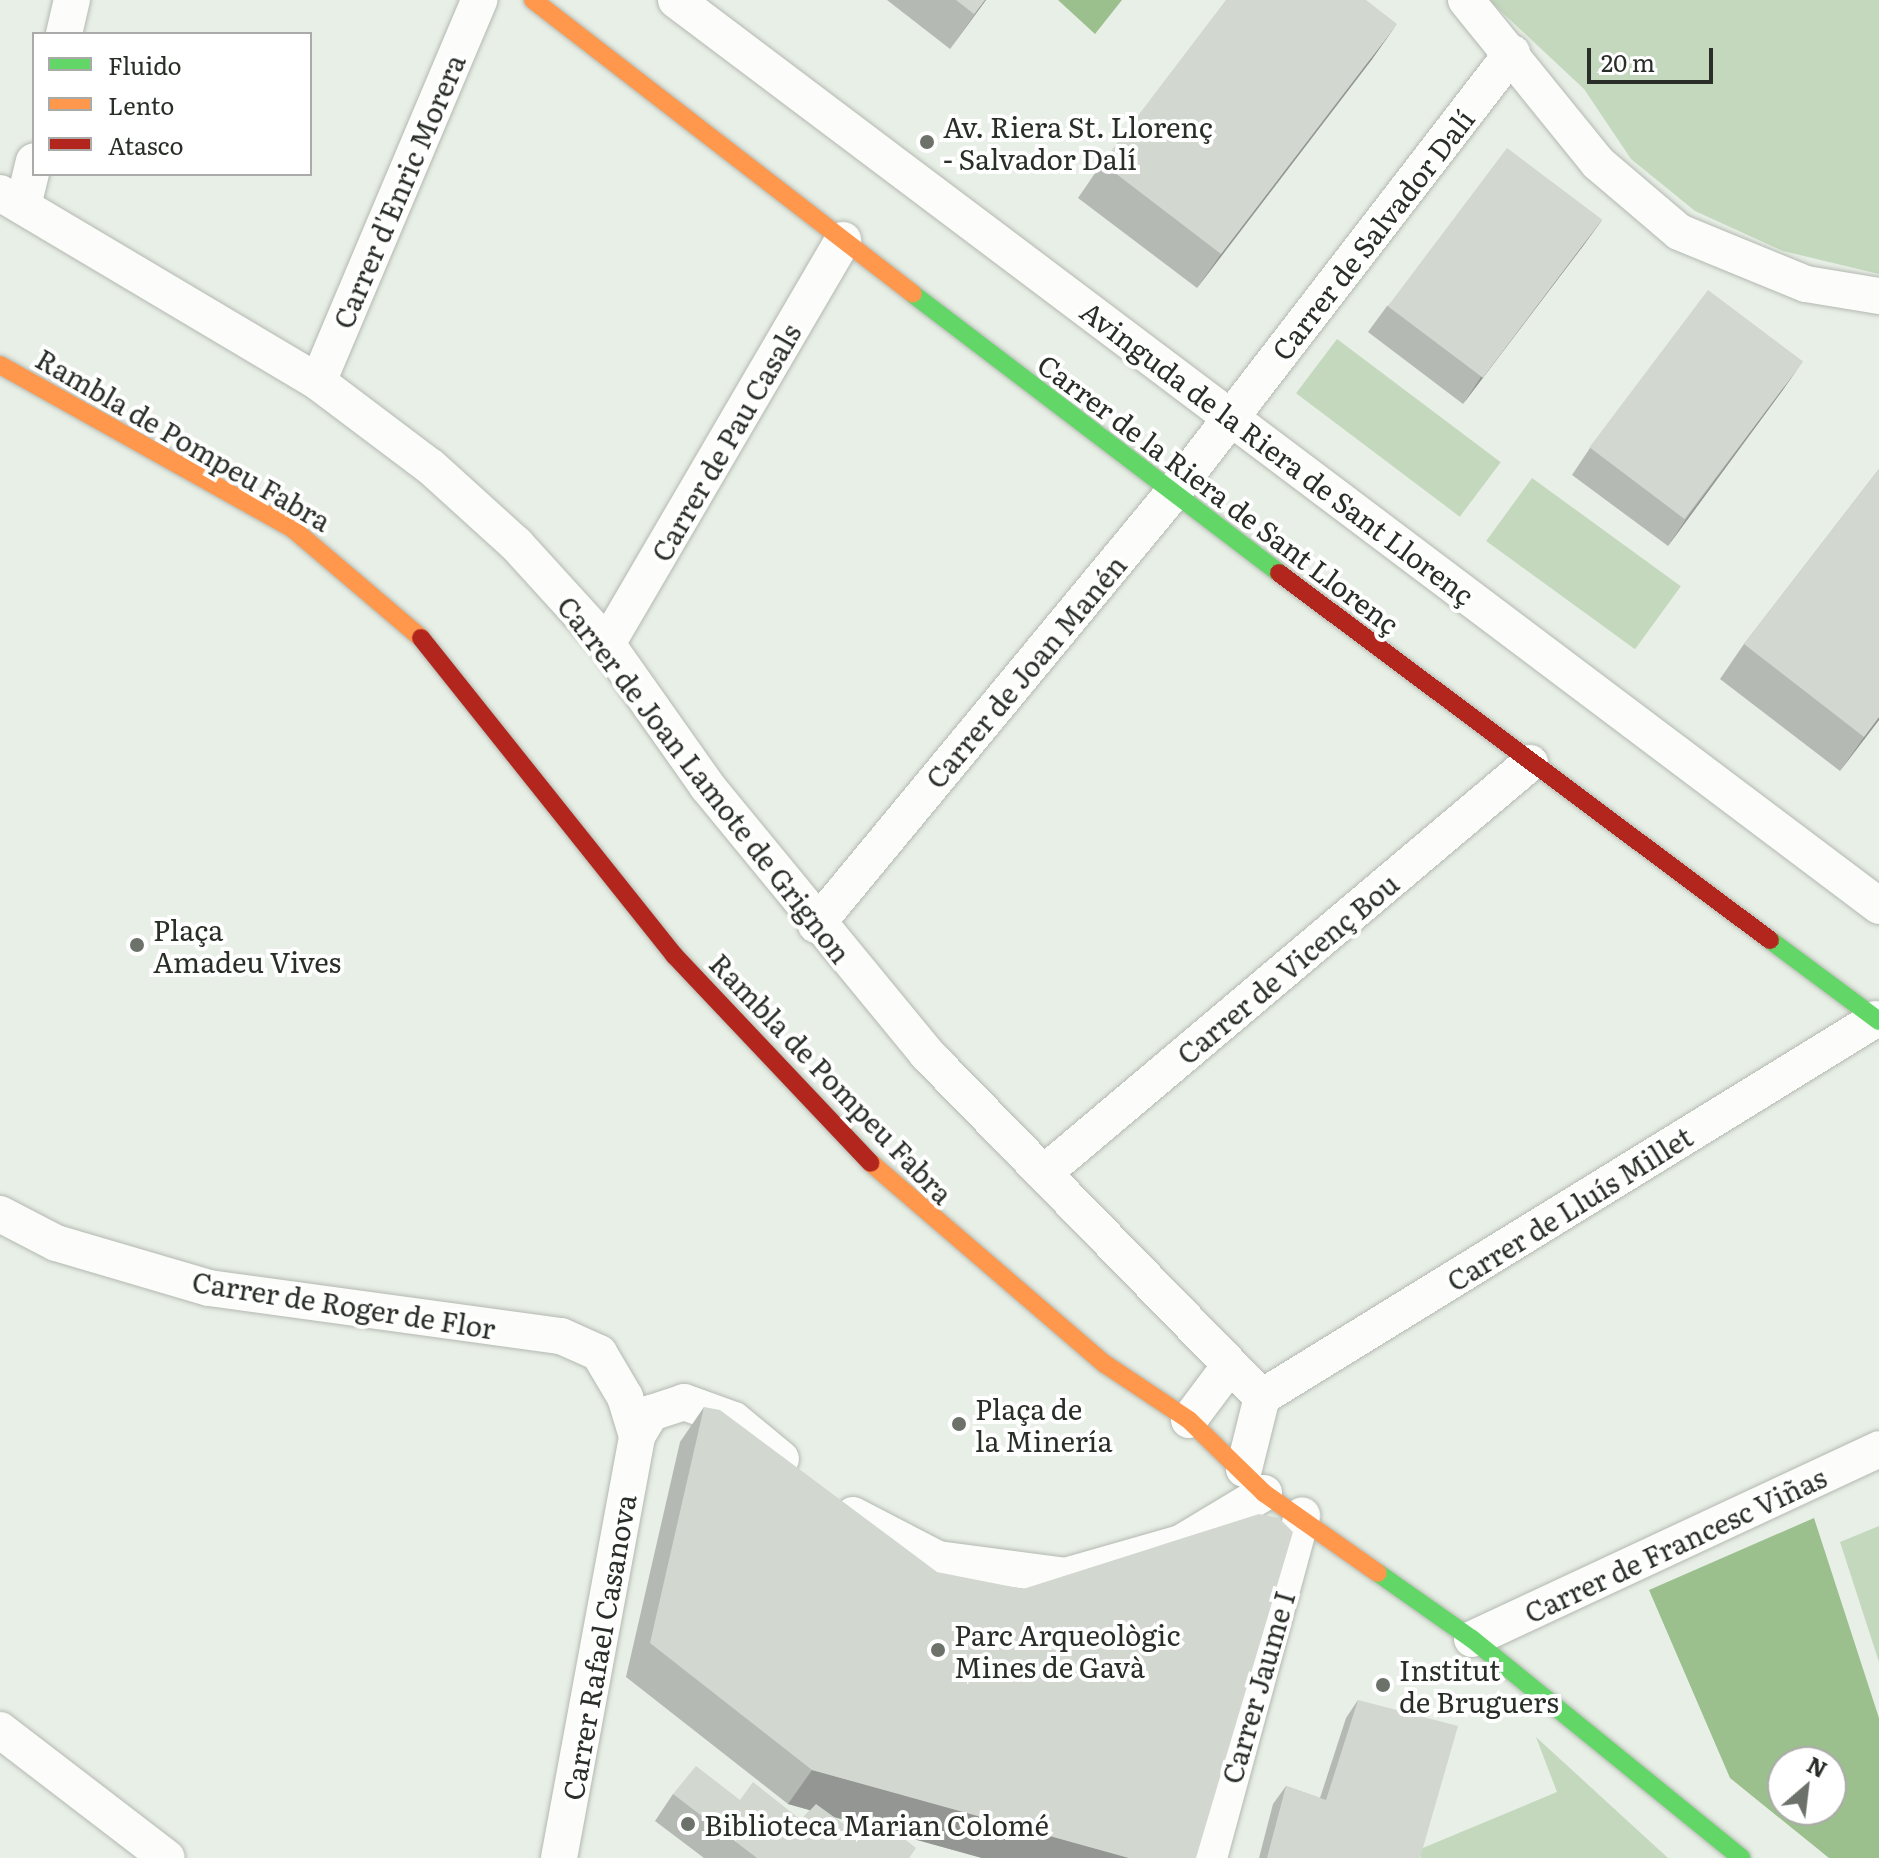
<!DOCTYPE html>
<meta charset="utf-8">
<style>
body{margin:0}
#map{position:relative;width:1879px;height:1858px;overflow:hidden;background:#e8efe6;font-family:Literata,serif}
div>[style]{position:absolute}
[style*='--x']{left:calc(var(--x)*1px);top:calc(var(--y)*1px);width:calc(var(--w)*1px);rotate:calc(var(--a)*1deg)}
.green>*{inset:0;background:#c4d8bd;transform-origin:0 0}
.water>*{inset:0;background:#9cbf8e}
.roads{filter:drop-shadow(0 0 2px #b3b9b1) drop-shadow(0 0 2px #b3b9b1)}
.street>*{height:36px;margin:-18px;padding:0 18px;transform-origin:18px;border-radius:18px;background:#fcfdfb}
.fast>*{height:18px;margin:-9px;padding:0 9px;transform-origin:9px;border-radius:9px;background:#63d668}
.slow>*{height:18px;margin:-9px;padding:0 9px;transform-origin:9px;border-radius:9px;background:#ff974d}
.jam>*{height:18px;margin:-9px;padding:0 9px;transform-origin:9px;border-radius:9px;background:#b3261e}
.wall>*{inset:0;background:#b5b9b3}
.shaded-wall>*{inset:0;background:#939692}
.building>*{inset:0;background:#d2d7d0;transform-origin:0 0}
.dots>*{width:22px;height:22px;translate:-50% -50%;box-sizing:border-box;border:4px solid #fff;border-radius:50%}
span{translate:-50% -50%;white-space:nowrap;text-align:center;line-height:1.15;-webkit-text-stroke:8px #fff;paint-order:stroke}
.poi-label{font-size:28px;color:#2a2e28}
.left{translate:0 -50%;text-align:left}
.street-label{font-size:28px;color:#2a2e28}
.legend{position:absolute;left:32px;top:32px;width:280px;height:144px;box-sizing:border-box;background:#fff;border:2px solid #aaaba9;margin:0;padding:10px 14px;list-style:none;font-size:24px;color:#2a2e28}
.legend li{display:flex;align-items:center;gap:16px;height:40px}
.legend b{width:40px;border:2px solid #aaaba9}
.north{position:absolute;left:1767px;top:1746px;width:80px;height:80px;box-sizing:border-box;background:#fff;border:2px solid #aaaba9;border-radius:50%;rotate:28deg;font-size:22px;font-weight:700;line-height:32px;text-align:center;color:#2a2e28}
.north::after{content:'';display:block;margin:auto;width:28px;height:36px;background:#6c726a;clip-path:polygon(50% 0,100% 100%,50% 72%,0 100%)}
.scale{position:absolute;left:1587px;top:48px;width:126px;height:36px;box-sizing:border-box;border:4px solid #2a2e28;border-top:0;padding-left:10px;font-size:24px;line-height:28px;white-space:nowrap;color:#2a2e28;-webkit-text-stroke:6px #fff;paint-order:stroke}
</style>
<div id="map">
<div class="green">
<div style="clip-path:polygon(1489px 0,1879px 0,1879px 274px,1783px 251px,1695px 211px,1631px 159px,1584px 89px)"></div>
<div style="left:1337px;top:339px;width:205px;height:68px;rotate:37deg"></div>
<div style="left:1532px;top:478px;width:184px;height:78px;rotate:36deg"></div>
<div style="clip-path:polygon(1879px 1526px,1879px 1662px,1840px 1542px)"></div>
<div style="clip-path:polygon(1536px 1737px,1668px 1858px,1421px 1858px,1418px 1850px,1557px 1792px)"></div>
</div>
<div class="water">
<div style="clip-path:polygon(1058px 0,1122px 0,1095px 34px)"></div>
<div style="clip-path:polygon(evenodd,1814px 1518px,1879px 1718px,1879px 1858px,1829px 1858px,1730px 1778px,1649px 1590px,1814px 1518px,1783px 1762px,1831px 1762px,1831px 1810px,1783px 1810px,1783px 1762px)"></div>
</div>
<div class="roads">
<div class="street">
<div style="--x:676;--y:0;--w:1506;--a:36.98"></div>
<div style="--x:1466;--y:0;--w:210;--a:51"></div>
<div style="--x:1598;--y:163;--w:106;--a:40.4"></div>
<div style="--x:1679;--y:232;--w:137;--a:22.3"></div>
<div style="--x:1806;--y:284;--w:74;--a:9.3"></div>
<div style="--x:64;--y:34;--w:35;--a:-77"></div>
<div style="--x:0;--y:193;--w:370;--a:30.7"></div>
<div style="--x:318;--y:382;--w:141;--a:37"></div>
<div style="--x:431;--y:467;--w:115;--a:42.2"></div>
<div style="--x:516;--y:544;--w:135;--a:47.7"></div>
<div style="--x:607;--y:644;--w:174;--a:54.8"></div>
<div style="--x:707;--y:786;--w:347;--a:50.6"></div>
<div style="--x:927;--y:1054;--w:479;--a:45.7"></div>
<div style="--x:23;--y:206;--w:46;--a:-76.3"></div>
<div style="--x:318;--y:382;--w:415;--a:-67.1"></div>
<div style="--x:607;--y:644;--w:468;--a:-59.7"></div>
<div style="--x:816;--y:925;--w:559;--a:-50.44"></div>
<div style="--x:1172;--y:494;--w:557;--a:-52.37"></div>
<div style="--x:1044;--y:1173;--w:636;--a:-40.15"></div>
<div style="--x:0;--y:1214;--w:63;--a:27.4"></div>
<div style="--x:56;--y:1243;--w:159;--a:16.4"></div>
<div style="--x:209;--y:1288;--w:355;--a:7.8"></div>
<div style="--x:561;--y:1336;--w:42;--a:24.1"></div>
<div style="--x:599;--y:1353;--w:51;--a:59.4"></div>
<div style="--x:625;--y:1397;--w:41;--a:72.9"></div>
<div style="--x:1262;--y:1397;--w:721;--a:-31.62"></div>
<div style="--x:1189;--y:1420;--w:65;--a:-53.1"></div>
<div style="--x:1244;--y:1469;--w:74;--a:-76"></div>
<div style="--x:853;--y:1515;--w:96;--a:27.4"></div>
<div style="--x:938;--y:1559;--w:128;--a:7.6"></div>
<div style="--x:1065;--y:1576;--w:121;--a:-15.9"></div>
<div style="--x:1181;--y:1543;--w:97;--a:-31.1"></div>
<div style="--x:1472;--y:1639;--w:449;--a:-25"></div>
<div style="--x:0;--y:1730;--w:210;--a:37.5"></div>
<div style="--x:559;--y:1858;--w:429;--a:-79.5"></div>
<div style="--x:637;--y:1436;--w:27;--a:-59"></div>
<div style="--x:651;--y:1413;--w:35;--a:-18"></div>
<div style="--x:684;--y:1402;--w:53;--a:19.8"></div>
<div style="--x:734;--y:1420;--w:61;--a:39.7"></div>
<div style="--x:1209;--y:1858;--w:355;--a:-74.8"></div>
</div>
<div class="fast">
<div style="--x:913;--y:294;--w:460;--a:37.3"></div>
<div style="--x:1770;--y:940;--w:136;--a:36.6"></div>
<div style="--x:1378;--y:1573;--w:115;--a:35.1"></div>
<div style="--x:1472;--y:1639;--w:347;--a:39.1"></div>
</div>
<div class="slow">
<div style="--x:533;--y:0;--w:480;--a:37.7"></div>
<div style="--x:0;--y:365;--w:336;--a:29.2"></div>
<div style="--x:293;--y:529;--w:168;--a:40.4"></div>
<div style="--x:871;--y:1163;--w:308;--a:40.7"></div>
<div style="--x:1105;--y:1364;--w:101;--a:33.7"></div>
<div style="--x:1189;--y:1420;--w:105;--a:44.2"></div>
<div style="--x:1264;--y:1493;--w:139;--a:35.1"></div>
</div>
<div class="jam">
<div style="--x:1279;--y:573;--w:613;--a:36.78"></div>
<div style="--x:421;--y:638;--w:406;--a:51.4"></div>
<div style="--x:674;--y:955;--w:286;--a:46.6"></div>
</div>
</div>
<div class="wall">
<div style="clip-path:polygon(887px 0,986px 0,950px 49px)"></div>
<div style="clip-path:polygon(1373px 58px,1197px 288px,1078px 198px,1102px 163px)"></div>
<div style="clip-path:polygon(1602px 220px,1583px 246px,1463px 404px,1368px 332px,1387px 306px)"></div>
<div style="clip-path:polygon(1785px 387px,1668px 546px,1572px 475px,1590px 448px)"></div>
<div style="clip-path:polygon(1879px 469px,1879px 720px,1840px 771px,1720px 679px,1744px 644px)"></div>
<div style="clip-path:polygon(evenodd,704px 1407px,1196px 1858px,982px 1858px,899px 1835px,909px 1858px,704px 1858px,655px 1821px,673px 1794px,740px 1800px,801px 1820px,810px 1810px,788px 1804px,626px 1677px,680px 1442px,704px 1407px,833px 1817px,866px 1826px,859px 1835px,833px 1817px)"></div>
<div style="clip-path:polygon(1358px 1700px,1420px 1858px,1259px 1858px,1273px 1804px,1286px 1786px,1320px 1798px,1346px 1718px)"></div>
</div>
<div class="shaded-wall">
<div style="clip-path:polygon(985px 0,986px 0,950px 49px)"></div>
<div style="clip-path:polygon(1397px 24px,1373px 58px,1197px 288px,1221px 254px)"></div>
<div style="clip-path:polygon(1602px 220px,1583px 246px,1463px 404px,1481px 377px)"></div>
<div style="clip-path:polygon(1803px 361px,1785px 387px,1668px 546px,1686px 519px)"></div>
<div style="clip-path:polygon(1879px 717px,1879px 720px,1840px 771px,1864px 737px)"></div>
<div style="clip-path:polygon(812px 1770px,1129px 1858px,982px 1858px,788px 1804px)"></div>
</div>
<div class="building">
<div style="clip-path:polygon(956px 0,985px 0,974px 14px)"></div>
<div style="clip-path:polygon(1226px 0,1366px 0,1397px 24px,1221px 254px,1102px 163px)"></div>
<div style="left:1507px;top:148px;width:119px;height:198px;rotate:37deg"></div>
<div style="left:1708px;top:290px;width:119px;height:197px;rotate:37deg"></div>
<div style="clip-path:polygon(1879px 469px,1879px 717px,1864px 737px,1744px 644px)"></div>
<div style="clip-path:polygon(704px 1407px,720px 1410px,937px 1572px,1023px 1589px,1259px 1514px,1279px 1518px,1293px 1532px,1196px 1858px,1129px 1858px,812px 1770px,650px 1643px)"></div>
<div style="clip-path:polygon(1358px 1700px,1458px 1726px,1420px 1858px,1267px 1858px,1286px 1786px,1326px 1800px)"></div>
<div style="clip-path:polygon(696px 1766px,740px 1800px,753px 1782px,801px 1820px,816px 1804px,859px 1835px,874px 1816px,916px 1848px,909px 1858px,757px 1858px,673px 1794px)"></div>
</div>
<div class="dots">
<div style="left:927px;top:142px;background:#6c726a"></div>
<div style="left:137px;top:945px;background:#6c726a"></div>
<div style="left:959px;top:1424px;background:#6c726a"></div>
<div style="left:938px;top:1650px;background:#6c726a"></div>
<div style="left:1383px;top:1685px;background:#6c726a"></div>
<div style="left:688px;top:1824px;background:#6c726a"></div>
</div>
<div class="poi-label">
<span class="left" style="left:943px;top:142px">Av. Riera St. Llorenç<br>- Salvador Dalí</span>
<span class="left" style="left:153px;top:945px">Plaça<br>Amadeu Vives</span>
<span class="left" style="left:975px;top:1424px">Plaça de<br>la Minería</span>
<span class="left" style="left:954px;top:1650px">Parc Arqueològic<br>Mines de Gavà</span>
<span class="left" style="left:1399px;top:1685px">Institut<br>de Bruguers</span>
<span class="left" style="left:704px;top:1824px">Biblioteca Marian Colomé</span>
</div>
<div class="street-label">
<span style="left:398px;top:191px;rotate:-67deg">Carrer d'Enric Morera</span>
<span style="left:1372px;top:234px;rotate:-52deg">Carrer de Salvador Dalí</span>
<span style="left:184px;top:439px;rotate:30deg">Rambla de Pompeu Fabra</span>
<span style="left:725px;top:442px;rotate:-60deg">Carrer de Pau Casals</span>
<span style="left:1278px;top:452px;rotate:37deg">Avinguda de la Riera de Sant Llorenç</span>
<span style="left:1219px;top:493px;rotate:37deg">Carrer de la Riera de Sant Llorenç</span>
<span style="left:1025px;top:671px;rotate:-50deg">Carrer de Joan Manén</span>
<span style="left:705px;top:779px;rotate:52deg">Carrer de Joan Lamote de Grignon</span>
<span style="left:1287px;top:968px;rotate:-40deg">Carrer de Vicenç Bou</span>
<span style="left:832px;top:1078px;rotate:46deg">Rambla de Pompeu Fabra</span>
<span style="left:1569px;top:1208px;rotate:-32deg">Carrer de Lluís Millet</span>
<span style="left:344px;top:1304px;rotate:9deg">Carrer de Roger de Flor</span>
<span style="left:1675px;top:1544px;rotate:-25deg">Carrer de Francesc Viñas</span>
<span style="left:598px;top:1647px;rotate:-80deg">Carrer Rafael Casanova</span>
<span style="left:1257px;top:1687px;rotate:-74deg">Carrer Jaume I</span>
</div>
<ul class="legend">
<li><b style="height:10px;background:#63d668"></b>Fluido</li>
<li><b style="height:10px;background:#ff974d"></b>Lento</li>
<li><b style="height:10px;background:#b3261e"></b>Atasco</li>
</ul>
<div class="north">N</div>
<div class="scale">20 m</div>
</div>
